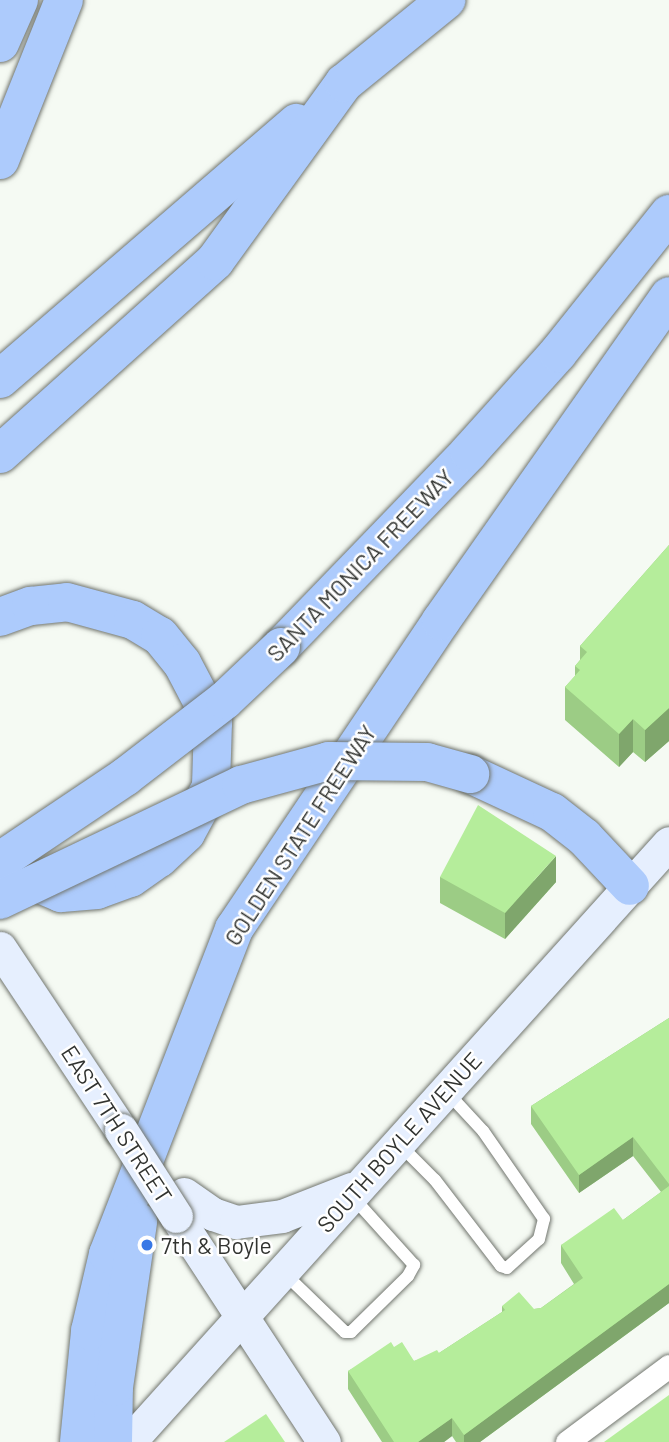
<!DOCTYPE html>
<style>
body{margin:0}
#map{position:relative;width:669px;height:1442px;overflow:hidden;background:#f5faf3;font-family:Barlow,sans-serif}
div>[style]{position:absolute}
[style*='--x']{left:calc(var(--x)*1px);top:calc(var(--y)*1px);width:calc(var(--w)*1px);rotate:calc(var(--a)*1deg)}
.roads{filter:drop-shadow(0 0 2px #72766f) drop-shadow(0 0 2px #72766f)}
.lane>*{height:12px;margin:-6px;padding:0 6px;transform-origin:6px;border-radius:6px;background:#fff}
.street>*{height:23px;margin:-11.5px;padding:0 11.5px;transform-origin:11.5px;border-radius:11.5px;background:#fff}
.secondary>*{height:33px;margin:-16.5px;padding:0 16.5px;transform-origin:16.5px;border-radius:16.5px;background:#e6effe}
.highway>*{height:38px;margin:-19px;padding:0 19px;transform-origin:19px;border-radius:19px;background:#adcbfc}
.bridges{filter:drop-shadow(0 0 2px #72766f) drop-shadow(0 0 2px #72766f)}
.secondary-bridge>*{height:33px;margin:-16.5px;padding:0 16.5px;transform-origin:16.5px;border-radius:16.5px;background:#e6effe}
.highway-bridge>*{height:38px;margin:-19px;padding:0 19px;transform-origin:19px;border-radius:19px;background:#adcbfc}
.wall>*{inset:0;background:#9ccc85}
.shaded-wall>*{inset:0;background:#7fa66c}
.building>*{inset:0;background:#b5ed9b}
.dots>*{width:19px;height:19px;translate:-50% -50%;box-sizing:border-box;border:4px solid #fff;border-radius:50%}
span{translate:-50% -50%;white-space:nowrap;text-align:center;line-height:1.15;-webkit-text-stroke:5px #fff;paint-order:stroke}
.street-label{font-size:23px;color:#313330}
.poi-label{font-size:23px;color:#313330}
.left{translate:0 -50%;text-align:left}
</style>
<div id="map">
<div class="roads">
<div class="lane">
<div style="--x:400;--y:1145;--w:49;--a:45"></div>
<div style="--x:435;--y:1180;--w:108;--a:52.5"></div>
<div style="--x:501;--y:1266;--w:6;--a:18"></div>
<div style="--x:507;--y:1268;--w:43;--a:-42.2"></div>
<div style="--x:539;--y:1239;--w:21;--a:-76"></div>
<div style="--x:544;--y:1219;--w:107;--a:-124.7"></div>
<div style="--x:483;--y:1131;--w:54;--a:-132.8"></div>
<div style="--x:283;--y:1272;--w:86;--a:44.1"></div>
<div style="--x:345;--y:1332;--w:6;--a:0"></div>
<div style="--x:351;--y:1332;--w:80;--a:-44.5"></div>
<div style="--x:408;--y:1276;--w:13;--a:-61"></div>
<div style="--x:414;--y:1265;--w:94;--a:-132"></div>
</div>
<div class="street">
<div style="--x:567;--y:1442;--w:127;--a:-36.7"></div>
</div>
<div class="secondary">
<div style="--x:0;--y:948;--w:219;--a:56.4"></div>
<div style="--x:184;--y:1194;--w:35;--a:35"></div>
<div style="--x:213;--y:1214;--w:24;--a:19"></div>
<div style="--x:236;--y:1222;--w:46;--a:-7.4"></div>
<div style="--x:282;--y:1216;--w:74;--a:-21.4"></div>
<div style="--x:176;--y:1216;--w:270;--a:56.8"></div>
<div style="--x:129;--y:1442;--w:806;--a:-47.97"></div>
</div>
<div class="highway">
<div style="--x:0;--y:43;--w:47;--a:-66.2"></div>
<div style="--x:0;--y:160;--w:172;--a:-68.2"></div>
<div style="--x:0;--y:379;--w:392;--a:-40.8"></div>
<div style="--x:0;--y:454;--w:289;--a:-41.9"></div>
<div style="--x:215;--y:261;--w:220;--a:-54.1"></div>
<div style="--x:344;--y:83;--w:132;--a:-39.1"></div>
<div style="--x:0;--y:617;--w:33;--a:-20"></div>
<div style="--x:31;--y:606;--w:36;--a:-6"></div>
<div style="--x:67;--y:602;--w:68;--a:15.3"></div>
<div style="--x:133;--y:620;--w:31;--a:31"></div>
<div style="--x:160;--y:636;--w:35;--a:51"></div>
<div style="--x:182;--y:663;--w:67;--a:62.3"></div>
<div style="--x:213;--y:722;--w:65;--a:91.8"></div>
<div style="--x:211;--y:787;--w:52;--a:118.5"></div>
<div style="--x:186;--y:833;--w:37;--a:137"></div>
<div style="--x:159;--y:858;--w:35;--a:145"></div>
<div style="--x:130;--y:878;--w:35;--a:160"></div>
<div style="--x:97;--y:890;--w:36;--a:175"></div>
<div style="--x:61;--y:893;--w:54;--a:-157.2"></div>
<div style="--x:281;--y:647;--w:271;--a:-46"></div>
<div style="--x:469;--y:452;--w:133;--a:-48"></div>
<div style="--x:558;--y:353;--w:178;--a:-51.4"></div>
<div style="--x:470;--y:774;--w:90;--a:24.9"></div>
<div style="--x:552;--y:812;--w:41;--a:38"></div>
<div style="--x:584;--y:837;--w:67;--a:46.8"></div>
<div style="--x:79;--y:1442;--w:112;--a:-84.3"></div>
<div style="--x:90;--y:1331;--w:79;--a:-76.8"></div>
<div style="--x:108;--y:1254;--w:349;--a:-68.8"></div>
<div style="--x:234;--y:929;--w:371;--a:-56.1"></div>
<div style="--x:441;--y:621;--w:397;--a:-54.9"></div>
<div style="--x:113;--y:1442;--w:55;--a:-89"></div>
<div style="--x:114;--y:1387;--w:167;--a:-81.7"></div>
</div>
</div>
<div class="bridges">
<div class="secondary-bridge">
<div style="--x:121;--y:1130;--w:102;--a:57.4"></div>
</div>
<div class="highway-bridge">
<div style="--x:0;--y:861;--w:151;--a:-33.9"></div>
<div style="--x:125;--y:777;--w:126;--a:-37.6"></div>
<div style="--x:225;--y:700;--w:77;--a:-43.4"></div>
<div style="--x:0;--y:900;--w:267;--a:-25.5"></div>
<div style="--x:241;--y:785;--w:91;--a:-15.3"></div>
<div style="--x:329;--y:761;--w:98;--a:0.6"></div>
<div style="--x:427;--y:762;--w:45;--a:15.6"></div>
</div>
</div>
<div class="wall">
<div style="clip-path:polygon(669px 545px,669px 741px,645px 762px,633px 752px,619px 767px,565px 720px,565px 687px,575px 676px,575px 666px,580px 660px,580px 646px)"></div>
<div style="clip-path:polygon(440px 877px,556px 882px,505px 939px,440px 903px)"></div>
<div style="clip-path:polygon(669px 1018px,669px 1303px,480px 1442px,456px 1442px,452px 1436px,444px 1442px,382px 1442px,348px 1389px,348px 1371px,394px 1347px,414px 1361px,439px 1353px,502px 1312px,502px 1306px,534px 1309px,541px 1308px,574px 1284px,561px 1263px,561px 1245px,623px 1220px,661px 1192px,633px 1156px,579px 1193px,531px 1124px,531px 1106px)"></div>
</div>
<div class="shaded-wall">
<div style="clip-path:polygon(669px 708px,669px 741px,645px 762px,645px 730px)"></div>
<div style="clip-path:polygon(633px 719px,633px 752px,619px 767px,619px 734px)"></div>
<div style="clip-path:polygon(556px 856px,556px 882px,505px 939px,505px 913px)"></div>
<div style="clip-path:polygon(633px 1137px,633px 1156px,579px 1193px,579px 1175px)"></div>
<div style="clip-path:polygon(669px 1284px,669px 1303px,480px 1442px,464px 1442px,464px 1435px)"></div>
<div style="clip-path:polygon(452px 1418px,452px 1436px,444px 1442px,418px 1442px)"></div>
</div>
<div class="building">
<div style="clip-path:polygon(669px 545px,669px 708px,645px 730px,633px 719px,619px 734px,565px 687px,580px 670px,575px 666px,587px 652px,580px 646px)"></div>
<div style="clip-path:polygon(478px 805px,556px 856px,505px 913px,440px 877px)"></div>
<div style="clip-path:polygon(669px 1018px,669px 1184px,633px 1137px,579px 1175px,531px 1106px)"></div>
<div style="clip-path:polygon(669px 1186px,669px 1284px,464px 1435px,452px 1418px,418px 1442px,394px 1442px,348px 1371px,391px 1342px,394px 1347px,402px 1342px,414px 1361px,437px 1350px,439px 1353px,505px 1310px,502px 1306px,519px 1292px,534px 1309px,541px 1308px,583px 1278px,561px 1245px,614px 1208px,623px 1220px)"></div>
<div style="clip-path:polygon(669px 1395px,669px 1442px,604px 1442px)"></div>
<div style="clip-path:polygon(266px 1414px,285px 1442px,224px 1442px)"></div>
</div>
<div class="dots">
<div style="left:147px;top:1245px;background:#3878e6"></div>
</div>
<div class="street-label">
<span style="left:360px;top:565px;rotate:-46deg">SANTA MONICA FREEWAY</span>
<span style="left:300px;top:835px;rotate:-57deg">GOLDEN STATE FREEWAY</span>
<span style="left:117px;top:1124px;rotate:57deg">EAST 7TH STREET</span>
<span style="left:399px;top:1142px;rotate:-48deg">SOUTH BOYLE AVENUE</span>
</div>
<div class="poi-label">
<span class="left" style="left:161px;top:1245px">7th &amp; Boyle</span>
</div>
</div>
